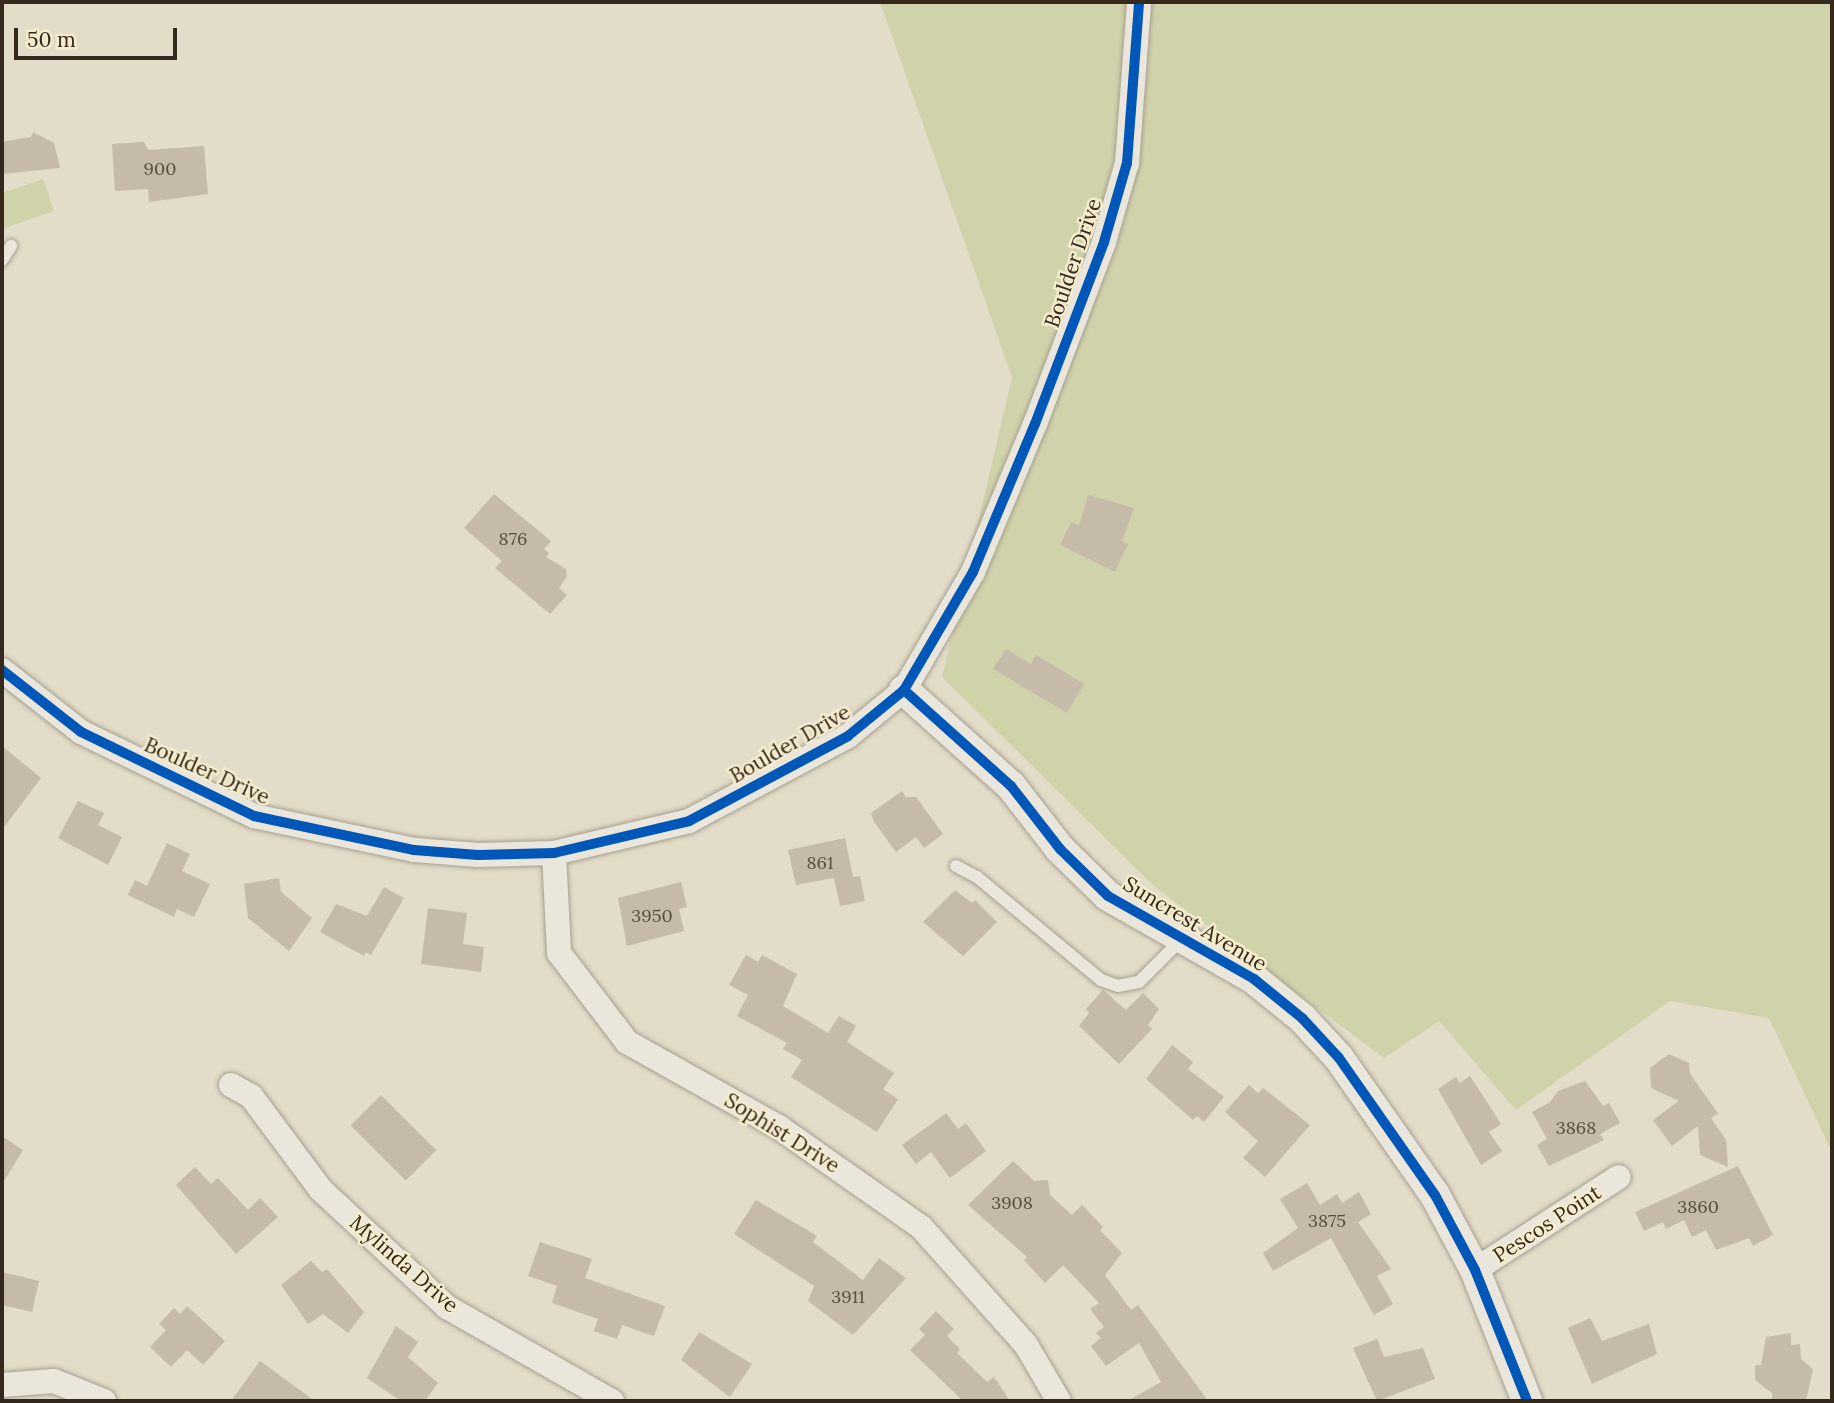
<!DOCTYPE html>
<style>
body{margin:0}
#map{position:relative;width:1834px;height:1403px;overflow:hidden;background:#e2dcc8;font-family:Lora,serif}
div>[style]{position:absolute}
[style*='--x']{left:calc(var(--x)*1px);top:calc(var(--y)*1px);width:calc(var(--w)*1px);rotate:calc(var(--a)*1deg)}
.green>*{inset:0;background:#d0d3aa}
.building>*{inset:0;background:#c6baa9;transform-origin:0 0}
.roads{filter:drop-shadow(0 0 2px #a7a092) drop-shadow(0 0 2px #a7a092)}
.service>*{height:12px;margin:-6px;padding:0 6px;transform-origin:6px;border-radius:6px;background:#eae6db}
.minor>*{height:24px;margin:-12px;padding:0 12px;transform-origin:12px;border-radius:12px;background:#eae6db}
.tertiary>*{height:30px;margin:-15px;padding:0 15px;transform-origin:15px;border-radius:15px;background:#eae6db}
.cycleway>*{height:10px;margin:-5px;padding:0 5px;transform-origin:5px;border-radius:5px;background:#0057b8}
span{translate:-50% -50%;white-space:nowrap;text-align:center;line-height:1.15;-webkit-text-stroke:5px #f5ebcd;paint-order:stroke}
.number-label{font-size:18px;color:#584d3f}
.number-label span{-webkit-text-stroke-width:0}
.street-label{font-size:21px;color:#34291c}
.frame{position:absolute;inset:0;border:4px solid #34291c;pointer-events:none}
.scale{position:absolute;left:14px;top:28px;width:163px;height:32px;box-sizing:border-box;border:4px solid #34291c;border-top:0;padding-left:9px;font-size:21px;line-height:24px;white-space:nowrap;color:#34291c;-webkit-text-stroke:5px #f5ebcd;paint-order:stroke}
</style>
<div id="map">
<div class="green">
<div style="clip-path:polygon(880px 2px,1832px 2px,1832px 1152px,1769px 1018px,1670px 1001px,1516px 1110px,1439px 1021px,1384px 1058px,1155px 887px,942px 677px,1012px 377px)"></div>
<div style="clip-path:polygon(43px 179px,54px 211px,2px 229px,2px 193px)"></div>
</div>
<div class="building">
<div style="clip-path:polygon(33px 132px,54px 143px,60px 168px,2px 174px,2px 142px,31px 137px)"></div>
<div style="clip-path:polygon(144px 142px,148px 150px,204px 146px,208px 194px,149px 202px,148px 189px,115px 191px,112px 144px)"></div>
<div style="clip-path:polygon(494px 494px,551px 541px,544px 549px,549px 553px,546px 557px,566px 569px,567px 576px,559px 588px,567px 595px,550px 614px,495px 568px,502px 561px,464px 528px)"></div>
<div style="clip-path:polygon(1088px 495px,1134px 508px,1122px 541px,1128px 544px,1115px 572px,1060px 545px,1071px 522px,1079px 526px)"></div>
<div style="clip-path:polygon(1006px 649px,1031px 664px,1036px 655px,1084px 684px,1067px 713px,993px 669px)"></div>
<div style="clip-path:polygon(2px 746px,41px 778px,2px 830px)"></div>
<div style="clip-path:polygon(902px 791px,906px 797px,916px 797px,943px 834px,924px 848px,916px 837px,896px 852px,874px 822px,871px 813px)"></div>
<div style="clip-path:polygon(78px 801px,104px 813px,98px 825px,122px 837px,108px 865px,58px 838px)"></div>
<div style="clip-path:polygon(845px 838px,853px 877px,860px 876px,865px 901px,840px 906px,834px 878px,796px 885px,788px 850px)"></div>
<div style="clip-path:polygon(167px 843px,190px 854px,182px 871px,210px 884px,194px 917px,177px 909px,174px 917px,128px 895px,135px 880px,147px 886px)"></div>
<div style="clip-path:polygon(279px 878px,281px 892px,312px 918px,289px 951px,248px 918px,244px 884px)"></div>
<div style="clip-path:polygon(681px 882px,687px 907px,679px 909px,684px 931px,627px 946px,618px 898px)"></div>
<div style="clip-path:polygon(384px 887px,404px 898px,371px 955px,366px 952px,364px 956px,320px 932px,336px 904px,367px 916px)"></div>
<div style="clip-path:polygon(955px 890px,972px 903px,975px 900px,997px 922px,963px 956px,923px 922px)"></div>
<div style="clip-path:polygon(428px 908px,467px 913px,463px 944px,484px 947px,481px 972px,421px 964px)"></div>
<div style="clip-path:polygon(746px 955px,758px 962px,762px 955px,797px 974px,783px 1006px,828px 1033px,839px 1016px,856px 1026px,847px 1042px,894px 1073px,883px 1089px,898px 1099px,877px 1132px,791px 1077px,802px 1060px,783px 1049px,787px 1043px,737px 1016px,748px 995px,729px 985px)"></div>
<div style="clip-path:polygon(1103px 990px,1126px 1010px,1143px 993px,1159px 1009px,1148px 1025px,1152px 1029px,1119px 1064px,1079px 1026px,1089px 1013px,1086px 1009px)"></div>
<div style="clip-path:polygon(1172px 1045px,1193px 1062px,1188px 1069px,1224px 1097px,1204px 1122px,1197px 1116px,1193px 1120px,1146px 1079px)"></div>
<div style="clip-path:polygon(1669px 1054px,1689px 1063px,1690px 1074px,1718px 1113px,1711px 1118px,1726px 1140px,1728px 1167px,1700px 1155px,1698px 1126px,1672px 1146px,1653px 1120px,1679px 1101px,1651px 1088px,1650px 1068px)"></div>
<div style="clip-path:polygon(1470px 1076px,1501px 1124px,1489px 1132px,1502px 1151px,1481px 1165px,1438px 1089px,1456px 1077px,1460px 1083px)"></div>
<div style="clip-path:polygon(1585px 1081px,1603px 1106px,1609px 1103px,1620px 1123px,1600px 1134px,1604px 1140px,1549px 1166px,1537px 1145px,1547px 1139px,1532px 1112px,1550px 1102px,1558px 1091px)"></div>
<div style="clip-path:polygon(1249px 1085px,1258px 1093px,1263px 1088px,1310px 1125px,1265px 1177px,1243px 1158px,1258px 1141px,1225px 1112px)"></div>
<div style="left:381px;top:1095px;width:78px;height:43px;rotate:45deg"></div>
<div style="clip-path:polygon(946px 1113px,958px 1129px,966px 1123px,986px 1151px,950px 1178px,931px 1152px,916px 1164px,902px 1145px)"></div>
<div style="clip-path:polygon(2px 1136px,23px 1150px,2px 1184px)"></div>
<div style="clip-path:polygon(1013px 1161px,1034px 1181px,1048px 1180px,1050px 1195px,1072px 1215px,1082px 1205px,1103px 1227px,1100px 1230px,1122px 1253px,1105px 1275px,1131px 1310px,1138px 1305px,1208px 1401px,1127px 1401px,1161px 1382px,1139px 1343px,1106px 1366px,1091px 1346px,1101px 1338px,1096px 1333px,1104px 1327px,1090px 1309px,1099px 1303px,1063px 1265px,1045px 1283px,1024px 1260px,1027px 1257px,968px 1205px)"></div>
<div style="clip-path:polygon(1738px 1166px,1773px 1235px,1753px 1246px,1749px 1238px,1716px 1250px,1706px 1230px,1692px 1237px,1684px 1220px,1666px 1229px,1663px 1222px,1644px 1231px,1635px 1212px)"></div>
<div style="clip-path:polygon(195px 1167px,211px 1184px,218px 1178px,248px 1210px,260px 1198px,278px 1217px,236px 1254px,176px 1185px)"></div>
<div style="clip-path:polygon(1307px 1183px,1320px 1205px,1337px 1194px,1342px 1203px,1359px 1192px,1371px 1214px,1358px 1222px,1391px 1269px,1377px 1276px,1393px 1304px,1374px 1315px,1331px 1238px,1273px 1271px,1263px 1253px,1298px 1228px,1280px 1199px)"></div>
<div style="clip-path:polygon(756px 1200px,817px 1236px,813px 1242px,863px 1280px,879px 1258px,906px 1278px,853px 1335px,808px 1301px,814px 1286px,734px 1234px)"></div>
<div style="clip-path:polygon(540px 1242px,592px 1259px,585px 1278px,665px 1306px,654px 1336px,622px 1325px,617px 1339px,594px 1331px,598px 1319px,552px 1303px,557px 1286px,528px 1276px)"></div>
<div style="clip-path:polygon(311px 1261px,322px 1272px,327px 1269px,364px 1312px,348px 1333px,323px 1314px,308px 1324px,281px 1285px)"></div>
<div style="clip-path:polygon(2px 1272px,39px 1281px,32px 1312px,2px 1305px)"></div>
<div style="clip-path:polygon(187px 1306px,225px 1341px,203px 1365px,187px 1350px,171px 1367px,150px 1347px,166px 1330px,159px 1324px,174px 1308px,180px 1314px)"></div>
<div style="clip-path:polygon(936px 1311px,954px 1329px,947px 1336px,960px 1349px,957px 1353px,987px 1382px,994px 1377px,1010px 1401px,963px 1401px,910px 1350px,925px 1335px,919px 1329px)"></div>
<div style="clip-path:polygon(1590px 1318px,1602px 1341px,1649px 1324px,1657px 1354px,1592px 1384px,1568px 1328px)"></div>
<div style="clip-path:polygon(396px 1326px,418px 1342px,408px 1357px,438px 1383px,425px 1401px,401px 1401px,367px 1378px)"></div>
<div style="clip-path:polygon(699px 1332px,752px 1364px,730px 1397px,681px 1360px)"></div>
<div style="clip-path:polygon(1791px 1333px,1791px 1345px,1800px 1344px,1801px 1359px,1813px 1369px,1806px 1401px,1772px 1401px,1772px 1393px,1755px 1380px,1755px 1365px,1761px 1365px,1766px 1337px)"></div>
<div style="clip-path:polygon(1377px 1339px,1384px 1357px,1423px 1348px,1435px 1379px,1377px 1401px,1353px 1348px)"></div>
<div style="clip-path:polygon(260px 1361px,315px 1401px,231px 1401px)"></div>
</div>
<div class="roads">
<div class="service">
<div style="--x:2;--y:260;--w:17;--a:-57"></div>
<div style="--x:956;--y:866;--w:24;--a:28"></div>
<div style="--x:977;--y:877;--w:161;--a:39.7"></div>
<div style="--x:1101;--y:980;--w:18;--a:19"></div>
<div style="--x:1118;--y:986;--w:21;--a:-11"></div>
<div style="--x:1139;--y:982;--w:61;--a:-45"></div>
</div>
<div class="minor">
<div style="--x:2;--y:670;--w:100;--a:38.1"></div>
<div style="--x:81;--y:732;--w:192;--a:25.9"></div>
<div style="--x:254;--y:816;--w:164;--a:12"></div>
<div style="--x:414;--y:850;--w:64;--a:4.5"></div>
<div style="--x:478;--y:855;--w:76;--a:-1.5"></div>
<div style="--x:554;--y:853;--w:139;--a:-13.3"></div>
<div style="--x:689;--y:821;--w:180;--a:-28.1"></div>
<div style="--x:848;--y:736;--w:72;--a:-39.4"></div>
<div style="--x:904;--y:690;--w:137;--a:-59.7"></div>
<div style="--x:973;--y:572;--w:160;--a:-67.3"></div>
<div style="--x:1035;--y:424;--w:195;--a:-69.2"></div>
<div style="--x:1104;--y:242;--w:82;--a:-73.8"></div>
<div style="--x:1127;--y:163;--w:161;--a:-85.7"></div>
<div style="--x:554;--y:853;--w:100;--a:87.1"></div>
<div style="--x:559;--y:953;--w:112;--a:52.6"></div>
<div style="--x:627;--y:1042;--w:176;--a:29.3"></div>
<div style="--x:780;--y:1128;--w:172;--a:35.1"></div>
<div style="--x:921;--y:1227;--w:158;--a:48.3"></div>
<div style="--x:1026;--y:1345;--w:65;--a:59.5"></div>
<div style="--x:231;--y:1085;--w:23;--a:29"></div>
<div style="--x:251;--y:1096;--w:117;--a:53.3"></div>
<div style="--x:321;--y:1190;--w:172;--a:42.9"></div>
<div style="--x:447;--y:1307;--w:190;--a:29.7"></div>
<div style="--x:1475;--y:1270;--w:171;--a:-32.9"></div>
<div style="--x:2;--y:1385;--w:52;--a:-4.4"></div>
<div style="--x:54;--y:1381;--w:54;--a:21.8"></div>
</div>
<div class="tertiary">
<div style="--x:904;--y:690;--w:144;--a:41.9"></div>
<div style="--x:1011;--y:786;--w:80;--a:52.1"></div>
<div style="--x:1060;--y:849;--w:67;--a:44.4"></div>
<div style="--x:1108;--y:896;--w:168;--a:29.6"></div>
<div style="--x:1254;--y:979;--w:62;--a:39.1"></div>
<div style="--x:1302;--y:1018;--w:54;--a:47.2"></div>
<div style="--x:1339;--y:1058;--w:167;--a:55"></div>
<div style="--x:1435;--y:1195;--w:85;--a:61.9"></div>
<div style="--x:1475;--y:1270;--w:141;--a:68.3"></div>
</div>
</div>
<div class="cycleway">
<div style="--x:2;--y:670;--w:100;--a:38.1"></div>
<div style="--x:81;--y:732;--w:192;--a:25.9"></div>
<div style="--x:254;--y:816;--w:164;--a:12"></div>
<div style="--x:414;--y:850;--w:64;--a:4.5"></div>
<div style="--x:478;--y:855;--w:76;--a:-1.5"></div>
<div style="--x:554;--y:853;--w:139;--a:-13.3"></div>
<div style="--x:689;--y:821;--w:180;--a:-28.1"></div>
<div style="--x:848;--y:736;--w:72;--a:-39.4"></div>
<div style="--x:904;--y:690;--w:137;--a:-59.7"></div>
<div style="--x:973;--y:572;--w:160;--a:-67.3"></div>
<div style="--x:1035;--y:424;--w:195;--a:-69.2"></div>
<div style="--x:1104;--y:242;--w:82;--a:-73.8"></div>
<div style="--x:1127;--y:163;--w:161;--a:-85.7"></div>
<div style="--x:904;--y:690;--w:144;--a:41.9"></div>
<div style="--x:1011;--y:786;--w:80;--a:52.1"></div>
<div style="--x:1060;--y:849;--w:67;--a:44.4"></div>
<div style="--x:1108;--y:896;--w:168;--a:29.6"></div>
<div style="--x:1254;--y:979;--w:62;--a:39.1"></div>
<div style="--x:1302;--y:1018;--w:54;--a:47.2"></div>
<div style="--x:1339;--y:1058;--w:167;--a:55"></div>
<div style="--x:1435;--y:1195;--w:85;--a:61.9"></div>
<div style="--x:1475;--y:1270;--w:141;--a:68.3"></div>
</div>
<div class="number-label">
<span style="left:160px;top:169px">900</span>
<span style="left:513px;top:539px">876</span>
<span style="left:820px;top:863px">861</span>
<span style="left:652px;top:916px">3950</span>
<span style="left:1576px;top:1128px">3868</span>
<span style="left:1012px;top:1203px">3908</span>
<span style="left:1698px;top:1207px">3860</span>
<span style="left:1327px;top:1221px">3875</span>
<span style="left:848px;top:1297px">3911</span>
</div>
<div class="street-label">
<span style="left:1073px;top:263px;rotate:-71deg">Boulder Drive</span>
<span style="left:790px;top:744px;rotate:-30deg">Boulder Drive</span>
<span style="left:207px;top:771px;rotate:24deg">Boulder Drive</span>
<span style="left:1195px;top:924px;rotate:31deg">Suncrest Avenue</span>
<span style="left:782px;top:1133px;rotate:32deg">Sophist Drive</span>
<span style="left:1547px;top:1224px;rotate:-33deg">Pescos Point</span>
<span style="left:404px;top:1264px;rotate:41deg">Mylinda Drive</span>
</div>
<div class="frame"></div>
<div class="scale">50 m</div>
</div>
